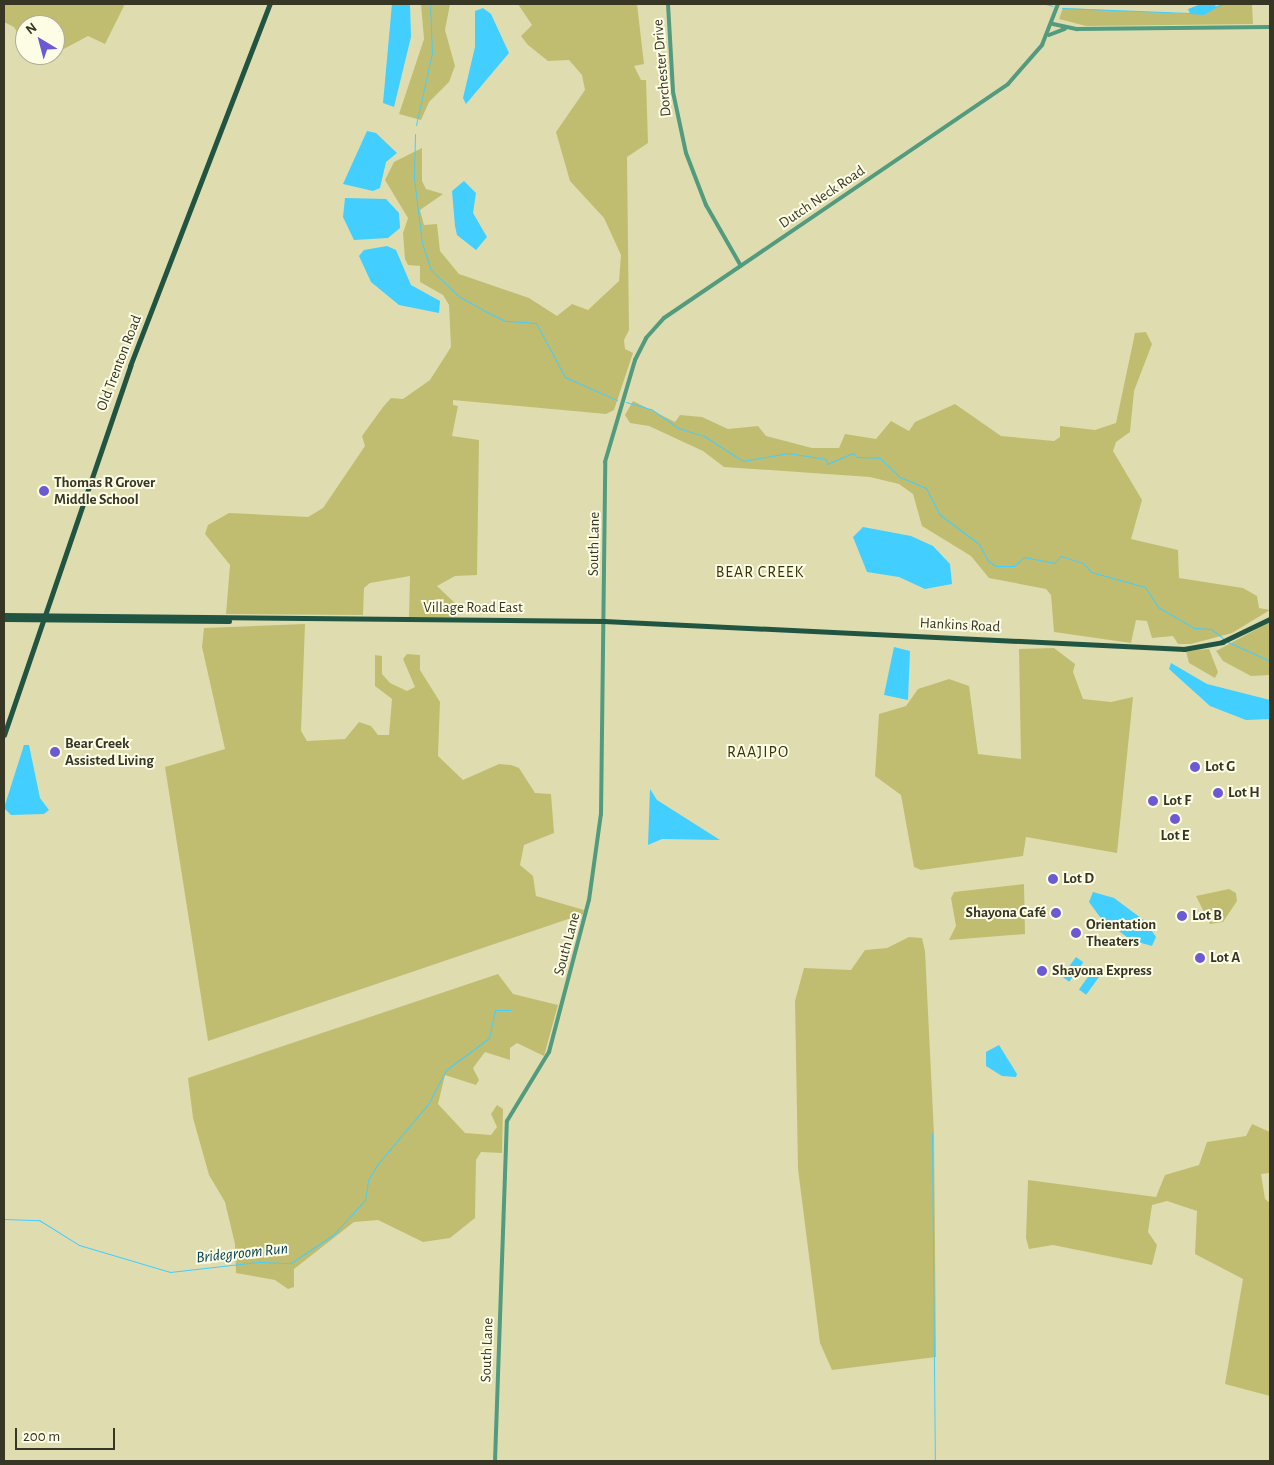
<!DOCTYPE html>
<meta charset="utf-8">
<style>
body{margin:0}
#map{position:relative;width:1274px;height:1465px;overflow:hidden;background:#dfddb0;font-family:"Alegreya Sans",sans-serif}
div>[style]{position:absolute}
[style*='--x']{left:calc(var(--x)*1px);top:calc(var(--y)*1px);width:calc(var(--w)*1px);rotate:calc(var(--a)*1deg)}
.green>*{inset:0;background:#c1bd70}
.water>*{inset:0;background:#42cefe;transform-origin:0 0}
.stream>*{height:1px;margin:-0.5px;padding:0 0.5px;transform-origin:0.5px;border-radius:0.5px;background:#42cefe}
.minor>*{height:4px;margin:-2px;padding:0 2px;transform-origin:2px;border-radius:2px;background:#529b7e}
.major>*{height:4.5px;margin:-2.25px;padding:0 2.25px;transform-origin:2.25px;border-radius:2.25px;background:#215542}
.dots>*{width:14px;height:14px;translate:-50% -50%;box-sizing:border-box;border:2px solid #fdfde6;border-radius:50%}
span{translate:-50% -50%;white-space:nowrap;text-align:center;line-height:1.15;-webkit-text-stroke:4px #fdfde6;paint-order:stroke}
.street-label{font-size:15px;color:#373624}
.poi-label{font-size:15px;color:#373624;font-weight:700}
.left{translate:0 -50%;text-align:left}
.right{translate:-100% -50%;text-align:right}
.neighbourhood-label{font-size:16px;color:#37340a;letter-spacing:1px}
.water-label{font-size:16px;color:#044255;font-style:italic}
.frame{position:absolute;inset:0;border:5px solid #373624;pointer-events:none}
.north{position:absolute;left:15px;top:15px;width:50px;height:50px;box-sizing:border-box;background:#fdfde6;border:1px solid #aead98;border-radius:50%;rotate:323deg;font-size:14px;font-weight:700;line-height:20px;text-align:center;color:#373624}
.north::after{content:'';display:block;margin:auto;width:18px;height:22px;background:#6c5ad4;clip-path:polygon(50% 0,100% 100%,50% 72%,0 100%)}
.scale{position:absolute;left:15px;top:1428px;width:100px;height:22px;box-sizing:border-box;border:2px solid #373624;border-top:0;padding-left:6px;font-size:15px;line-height:18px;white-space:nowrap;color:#373624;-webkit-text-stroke:4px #fdfde6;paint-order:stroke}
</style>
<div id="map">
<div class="green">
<div style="clip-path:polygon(4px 4px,125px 4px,105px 44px,88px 36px,60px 51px,55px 50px,55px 25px,25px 25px,25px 45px,14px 27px,4px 22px)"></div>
<div style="clip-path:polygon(421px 4px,450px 4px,445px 30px,455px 66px,449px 82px,429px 102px,421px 120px,399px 114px,424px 39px)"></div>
<div style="clip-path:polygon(518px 4px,637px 4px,644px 64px,634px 66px,641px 80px,646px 80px,648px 143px,627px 157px,629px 330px,624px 340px,625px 349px,633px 353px,614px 410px,606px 414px,453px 400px,453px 405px,458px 406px,452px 436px,479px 440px,477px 575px,455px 576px,437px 586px,457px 605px,456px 617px,409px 617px,410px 576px,370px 583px,364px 588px,363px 615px,226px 614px,230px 565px,205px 534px,208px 525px,229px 513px,308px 517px,323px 508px,365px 446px,362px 436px,383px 407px,391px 398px,403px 399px,430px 380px,451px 347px,449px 305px,443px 295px,420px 282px,420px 266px,408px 265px,405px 259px,403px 233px,408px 218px,385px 180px,394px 162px,422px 148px,422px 181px,426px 189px,443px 194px,420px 210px,424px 225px,437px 224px,440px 251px,459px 274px,529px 298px,557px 316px,572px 304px,588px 310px,619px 281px,621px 255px,604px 218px,570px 181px,556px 132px,585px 90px,582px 75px,569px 60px,548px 61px,528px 45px,521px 36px,532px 25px)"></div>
<div style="clip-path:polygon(1223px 4px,1252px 4px,1253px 24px,1086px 26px,1059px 19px,1063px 8px,1194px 14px)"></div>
<div style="clip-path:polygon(1146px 332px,1152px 344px,1134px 391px,1130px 432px,1116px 442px,1113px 451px,1142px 500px,1131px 539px,1178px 550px,1179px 578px,1243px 588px,1257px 596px,1259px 608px,1270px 610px,1232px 633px,1191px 644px,1178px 644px,1173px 636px,1152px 638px,1147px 621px,1136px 620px,1131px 643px,1054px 632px,1051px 595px,1046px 589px,989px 578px,971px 556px,922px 526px,913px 494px,899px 484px,870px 477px,724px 467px,703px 451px,649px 426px,630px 423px,625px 415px,633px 401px,675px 422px,680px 415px,702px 417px,728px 429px,758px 426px,766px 436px,812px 448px,839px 448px,845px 434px,876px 439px,891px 421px,909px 431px,915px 422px,955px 404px,1001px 436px,1054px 441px,1060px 437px,1060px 426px,1095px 430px,1116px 423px,1135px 333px)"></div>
<div style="clip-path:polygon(1270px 622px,1270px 675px,1251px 676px,1223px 661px,1216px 651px)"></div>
<div style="clip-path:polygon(305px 624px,301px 731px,307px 741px,345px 739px,359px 722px,371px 726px,378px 735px,389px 735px,392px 699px,375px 686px,375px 655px,382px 656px,382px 674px,390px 683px,407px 691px,415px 687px,403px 659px,407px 654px,420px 655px,420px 670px,440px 702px,438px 756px,463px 780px,499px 764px,511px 765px,519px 768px,535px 793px,551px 794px,554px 833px,524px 845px,520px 865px,533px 876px,536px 896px,584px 910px,583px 914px,208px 1041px,165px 767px,225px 749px,202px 647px,204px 628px)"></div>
<div style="clip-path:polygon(1054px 648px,1075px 664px,1073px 672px,1083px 699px,1111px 702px,1133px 697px,1117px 853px,1026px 837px,1023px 856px,921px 870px,914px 867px,901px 795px,875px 776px,879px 714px,906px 706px,918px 689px,949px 679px,969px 686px,978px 754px,1021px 759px,1019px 649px)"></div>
<div style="clip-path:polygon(1209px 649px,1218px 672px,1215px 678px,1189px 663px,1186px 651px)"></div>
<div style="clip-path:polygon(1024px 884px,1025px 934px,949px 940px,956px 926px,951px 898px,954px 892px)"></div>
<div style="clip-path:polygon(1229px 889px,1236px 893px,1237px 901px,1223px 922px,1210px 924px,1196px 896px)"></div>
<div style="clip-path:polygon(909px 937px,922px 938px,925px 951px,934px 1134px,936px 1357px,832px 1370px,820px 1343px,798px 1169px,795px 1001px,804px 968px,851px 970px,865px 950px,887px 948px)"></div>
<div style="clip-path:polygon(498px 974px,513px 994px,558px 1005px,544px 1056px,517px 1043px,510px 1048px,510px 1060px,485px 1052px,473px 1068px,479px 1080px,476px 1085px,445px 1075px,438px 1104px,465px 1133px,491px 1135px,497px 1127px,491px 1114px,497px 1105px,503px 1109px,502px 1153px,481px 1152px,476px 1160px,475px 1218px,450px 1238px,423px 1242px,378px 1220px,354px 1222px,294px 1269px,294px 1287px,288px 1289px,275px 1280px,236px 1273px,235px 1244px,225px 1202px,209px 1175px,193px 1118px,188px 1078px)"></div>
<div style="clip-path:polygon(1252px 1124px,1270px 1132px,1270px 1173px,1261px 1174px,1265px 1199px,1270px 1203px,1270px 1396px,1225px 1384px,1243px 1279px,1195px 1254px,1197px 1211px,1167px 1201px,1152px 1205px,1148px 1232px,1157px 1245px,1152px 1265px,1053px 1245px,1029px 1249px,1026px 1238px,1028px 1180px,1156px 1197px,1165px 1175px,1199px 1165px,1207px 1142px,1246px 1136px)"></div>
</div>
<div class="water">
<div style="clip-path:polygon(392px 4px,410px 4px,411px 37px,394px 107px,383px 103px)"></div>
<div style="clip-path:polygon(1201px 4px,1215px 4px,1216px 8px,1204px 15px,1190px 14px,1188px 9px)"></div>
<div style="clip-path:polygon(483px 8px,491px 14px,509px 53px,466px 104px,463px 98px,475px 47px,475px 11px)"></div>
<div style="clip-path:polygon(367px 131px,376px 133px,397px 153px,386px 162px,380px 188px,373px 191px,343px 184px)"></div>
<div style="clip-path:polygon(464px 181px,476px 193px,473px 213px,487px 237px,476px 250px,457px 235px,455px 226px,452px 191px)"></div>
<div style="clip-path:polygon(345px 198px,386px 199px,399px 213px,400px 228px,388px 238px,354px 240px,343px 217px)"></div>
<div style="clip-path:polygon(387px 246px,396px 250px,411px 285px,440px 301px,439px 313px,399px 305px,371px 282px,359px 256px,364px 250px)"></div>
<div style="clip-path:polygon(863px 527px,911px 536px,933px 546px,950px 564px,952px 584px,925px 589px,899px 577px,867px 572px,853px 537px)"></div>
<div style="clip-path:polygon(894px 647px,910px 651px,908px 700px,884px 695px)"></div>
<div style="clip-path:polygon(1171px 663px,1207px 684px,1270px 700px,1270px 719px,1246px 720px,1210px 706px,1169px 669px)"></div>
<div style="clip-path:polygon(24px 745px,29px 745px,40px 798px,49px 810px,44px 814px,11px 815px,4px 808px)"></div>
<div style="clip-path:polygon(650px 789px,657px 800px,720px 840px,662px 839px,648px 845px)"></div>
<div style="clip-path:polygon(1093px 892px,1114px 898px,1145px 921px,1156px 937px,1152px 946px,1131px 940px,1100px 917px,1089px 902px)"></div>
<div style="left:1076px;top:957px;width:9px;height:24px;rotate:36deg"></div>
<div style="left:1093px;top:970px;width:9px;height:24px;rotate:36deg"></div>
<div style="clip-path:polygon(999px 1045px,1017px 1074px,1016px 1077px,1002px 1076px,986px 1066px,986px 1052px)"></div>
</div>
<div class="stream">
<div style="--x:1046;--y:4;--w:7;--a:16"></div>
<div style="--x:1215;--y:7;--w:9;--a:-21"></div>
<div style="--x:1062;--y:8;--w:127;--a:2.3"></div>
<div style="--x:416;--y:125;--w:74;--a:-77.5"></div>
<div style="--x:432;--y:53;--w:49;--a:-92.3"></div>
<div style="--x:415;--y:134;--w:44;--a:91.3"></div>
<div style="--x:414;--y:178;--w:65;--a:83"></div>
<div style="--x:422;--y:243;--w:28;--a:72"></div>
<div style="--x:431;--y:270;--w:40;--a:43"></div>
<div style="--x:460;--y:297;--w:26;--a:29"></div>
<div style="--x:483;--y:310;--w:25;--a:26"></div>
<div style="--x:506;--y:321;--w:30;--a:4"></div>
<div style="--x:536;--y:323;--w:61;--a:61.8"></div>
<div style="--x:565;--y:377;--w:57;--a:23.9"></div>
<div style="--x:626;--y:402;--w:26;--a:16"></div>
<div style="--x:651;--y:409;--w:33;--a:35"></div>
<div style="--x:678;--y:428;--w:27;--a:17"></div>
<div style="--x:704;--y:436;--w:46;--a:32.7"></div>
<div style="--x:743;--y:461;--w:46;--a:-10.1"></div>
<div style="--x:788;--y:453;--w:38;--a:9"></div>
<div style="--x:826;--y:459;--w:5;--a:79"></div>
<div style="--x:827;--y:464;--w:28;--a:-23"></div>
<div style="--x:853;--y:453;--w:6;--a:45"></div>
<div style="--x:857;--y:457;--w:23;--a:2"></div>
<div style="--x:880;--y:458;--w:28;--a:44"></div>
<div style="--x:900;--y:477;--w:28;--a:23"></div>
<div style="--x:926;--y:488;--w:29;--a:63"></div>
<div style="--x:939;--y:514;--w:50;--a:36.9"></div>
<div style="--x:979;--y:544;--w:19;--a:62"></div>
<div style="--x:988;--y:561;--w:9;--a:32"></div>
<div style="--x:996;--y:566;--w:18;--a:0"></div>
<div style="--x:1014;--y:566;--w:13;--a:-42"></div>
<div style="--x:1024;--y:557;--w:31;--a:11"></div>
<div style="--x:1054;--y:563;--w:10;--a:-45"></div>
<div style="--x:1061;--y:556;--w:23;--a:18"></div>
<div style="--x:1083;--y:563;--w:12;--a:48"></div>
<div style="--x:1091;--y:572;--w:56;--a:15.5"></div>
<div style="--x:1145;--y:587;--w:24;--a:57"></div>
<div style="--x:1158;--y:607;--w:42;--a:30.3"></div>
<div style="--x:1194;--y:628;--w:17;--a:3"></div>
<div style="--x:1211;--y:629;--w:15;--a:37"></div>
<div style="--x:1228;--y:642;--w:46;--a:24.3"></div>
<div style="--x:932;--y:1133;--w:328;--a:89.5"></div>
<div style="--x:4;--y:1219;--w:35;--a:2"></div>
<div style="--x:39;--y:1220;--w:47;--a:32"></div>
<div style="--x:79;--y:1245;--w:95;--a:16.5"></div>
<div style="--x:170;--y:1272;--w:89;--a:-6.5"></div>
<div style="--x:258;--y:1262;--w:33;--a:2"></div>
<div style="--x:291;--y:1263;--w:50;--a:-33.7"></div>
<div style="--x:333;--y:1235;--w:47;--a:-47.6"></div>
<div style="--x:365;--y:1200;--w:20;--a:-81"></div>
<div style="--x:368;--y:1180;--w:17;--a:-59"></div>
<div style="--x:377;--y:1165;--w:80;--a:-50.1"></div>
<div style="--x:428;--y:1104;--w:38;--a:-62"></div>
<div style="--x:446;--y:1070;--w:54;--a:-36.7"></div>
<div style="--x:489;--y:1038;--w:29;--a:-78"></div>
<div style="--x:495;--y:1010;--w:15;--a:0"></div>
</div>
<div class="minor">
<div style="--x:668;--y:4;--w:88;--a:86.7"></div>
<div style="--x:673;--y:92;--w:62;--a:78"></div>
<div style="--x:686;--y:153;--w:56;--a:69"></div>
<div style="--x:706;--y:205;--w:70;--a:60.2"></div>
<div style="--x:1053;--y:24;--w:25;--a:12"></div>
<div style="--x:1077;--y:29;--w:193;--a:-0.6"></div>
<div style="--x:1049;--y:35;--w:17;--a:-21"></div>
<div style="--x:495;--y:1461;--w:340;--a:-88"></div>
<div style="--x:507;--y:1121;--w:81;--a:-58.7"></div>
<div style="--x:549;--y:1052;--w:157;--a:-75.3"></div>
<div style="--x:589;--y:900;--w:87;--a:-82.1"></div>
<div style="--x:601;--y:814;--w:352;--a:-89.3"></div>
<div style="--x:605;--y:462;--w:106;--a:-73.6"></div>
<div style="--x:635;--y:360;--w:25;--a:-63"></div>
<div style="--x:646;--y:338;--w:27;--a:-48"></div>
<div style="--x:664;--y:318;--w:416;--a:-34.2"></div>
<div style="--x:1008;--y:84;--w:52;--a:-48.9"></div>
<div style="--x:1042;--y:45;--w:44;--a:-68.7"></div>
</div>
<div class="major">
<div style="--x:4;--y:615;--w:600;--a:0.57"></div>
<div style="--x:604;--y:621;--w:581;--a:2.76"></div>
<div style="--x:1184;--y:649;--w:39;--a:-10"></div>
<div style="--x:1222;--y:642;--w:53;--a:-25.6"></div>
<div style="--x:4;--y:619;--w:225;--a:0.5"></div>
<div style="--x:4;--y:735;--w:390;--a:-71.1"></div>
<div style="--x:130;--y:366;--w:388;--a:-68.9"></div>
</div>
<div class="dots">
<div style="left:44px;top:491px;background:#6c5ad4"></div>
<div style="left:55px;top:752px;background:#6c5ad4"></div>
<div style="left:1195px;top:767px;background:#6c5ad4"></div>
<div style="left:1218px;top:793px;background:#6c5ad4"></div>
<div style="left:1153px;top:801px;background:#6c5ad4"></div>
<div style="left:1175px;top:819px;background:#6c5ad4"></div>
<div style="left:1053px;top:879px;background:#6c5ad4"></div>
<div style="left:1056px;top:913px;background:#6c5ad4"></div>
<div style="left:1182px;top:916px;background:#6c5ad4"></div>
<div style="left:1076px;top:933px;background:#6c5ad4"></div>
<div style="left:1200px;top:958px;background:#6c5ad4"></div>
<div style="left:1042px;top:971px;background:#6c5ad4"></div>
</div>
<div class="street-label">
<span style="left:662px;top:68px;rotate:-95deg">Dorchester Drive</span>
<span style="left:822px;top:197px;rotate:-34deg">Dutch Neck Road</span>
<span style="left:119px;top:363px;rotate:-69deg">Old Trenton Road</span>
<span style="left:594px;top:544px;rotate:-89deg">South Lane</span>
<span style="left:473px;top:608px">Village Road East</span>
<span style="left:960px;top:625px;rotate:3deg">Hankins Road</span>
<span style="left:567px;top:944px;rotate:-75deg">South Lane</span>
<span style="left:487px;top:1350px;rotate:-88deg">South Lane</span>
</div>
<div class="poi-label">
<span class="left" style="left:54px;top:491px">Thomas R Grover<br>Middle School</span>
<span class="left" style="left:65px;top:752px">Bear Creek<br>Assisted Living</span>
<span class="left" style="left:1205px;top:767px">Lot G</span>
<span class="left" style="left:1228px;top:793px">Lot H</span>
<span class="left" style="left:1163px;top:801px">Lot F</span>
<span style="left:1175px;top:836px">Lot E</span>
<span class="left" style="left:1063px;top:879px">Lot D</span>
<span class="right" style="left:1046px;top:913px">Shayona Café</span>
<span class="left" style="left:1192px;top:916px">Lot B</span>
<span class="left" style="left:1086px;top:933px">Orientation<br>Theaters</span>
<span class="left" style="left:1210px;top:958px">Lot A</span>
<span class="left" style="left:1052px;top:971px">Shayona Express</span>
</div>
<div class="neighbourhood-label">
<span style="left:760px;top:572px">BEAR CREEK</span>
<span style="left:758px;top:752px">RAAJIPO</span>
</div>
<div class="water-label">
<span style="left:242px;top:1253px;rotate:-6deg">Bridegroom Run</span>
</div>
<div class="frame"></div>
<div class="north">N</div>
<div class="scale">200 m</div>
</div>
